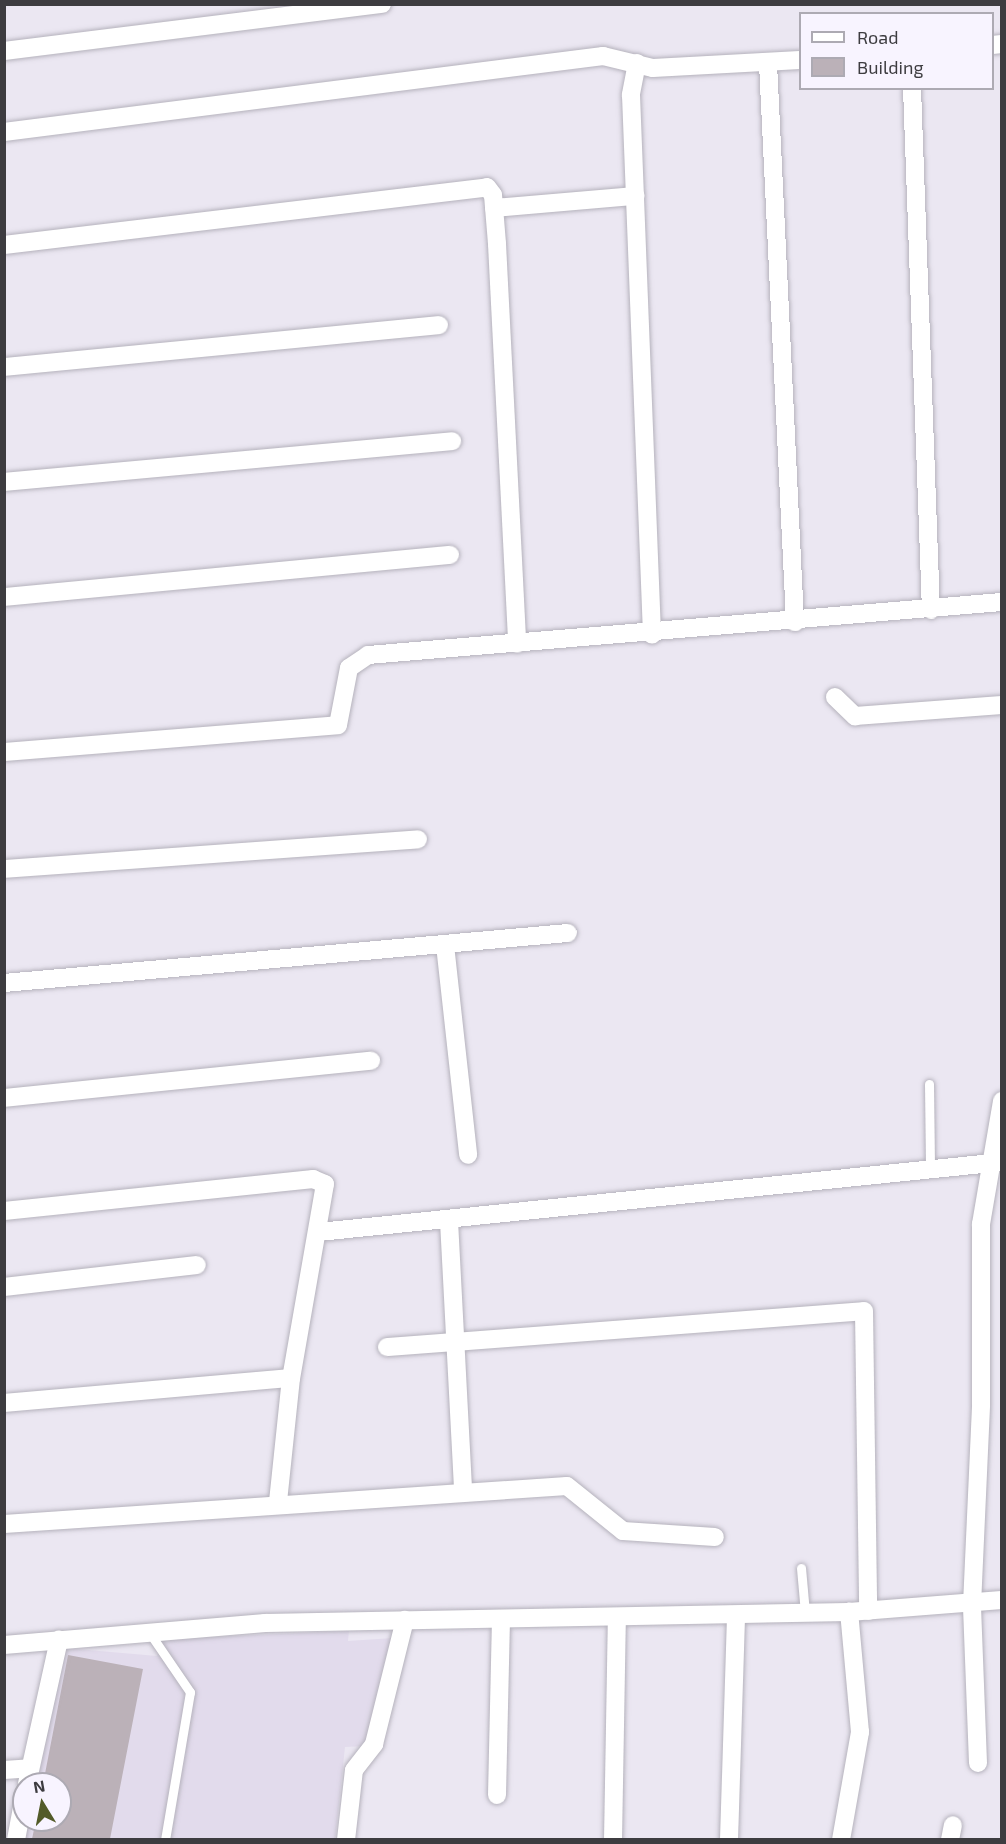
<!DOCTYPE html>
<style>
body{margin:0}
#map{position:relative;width:1006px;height:1844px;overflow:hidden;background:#ebe7f2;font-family:"Exo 2",sans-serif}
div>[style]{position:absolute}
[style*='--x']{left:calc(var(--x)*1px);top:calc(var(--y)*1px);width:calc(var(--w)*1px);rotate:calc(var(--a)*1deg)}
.built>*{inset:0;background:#e2dbec}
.building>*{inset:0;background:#bbb1b8}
.roads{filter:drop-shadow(0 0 2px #b5b2bc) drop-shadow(0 0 2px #b5b2bc)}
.lane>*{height:9px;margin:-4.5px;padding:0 4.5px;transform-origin:4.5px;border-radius:4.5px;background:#fff}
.street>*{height:18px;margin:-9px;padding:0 9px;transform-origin:9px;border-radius:9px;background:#fff}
span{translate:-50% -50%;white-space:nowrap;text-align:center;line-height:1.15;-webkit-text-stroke:4.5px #f8f4ff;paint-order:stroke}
.frame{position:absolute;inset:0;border:6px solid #3d3c40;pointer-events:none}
.legend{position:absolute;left:799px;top:12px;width:195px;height:78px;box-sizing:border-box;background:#f8f4ff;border:2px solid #adaab3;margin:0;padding:8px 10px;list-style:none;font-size:18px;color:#3d3c40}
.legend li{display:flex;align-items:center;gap:12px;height:30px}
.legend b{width:30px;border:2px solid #adaab3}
.north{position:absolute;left:12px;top:1772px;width:60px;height:60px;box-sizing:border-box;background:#f8f4ff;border:2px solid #adaab3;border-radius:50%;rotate:350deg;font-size:16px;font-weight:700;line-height:24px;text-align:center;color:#3d3c40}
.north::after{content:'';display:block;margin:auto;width:21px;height:27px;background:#535b29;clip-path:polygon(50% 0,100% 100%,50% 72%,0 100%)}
</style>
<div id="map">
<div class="built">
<div style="clip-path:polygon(349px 1631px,348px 1641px,393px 1638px,366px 1746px,345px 1747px,335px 1839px,25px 1840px,29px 1820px,60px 1820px,60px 1784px,37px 1784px,65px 1648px,157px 1656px,164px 1639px)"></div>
</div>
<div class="building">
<div style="clip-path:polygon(68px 1655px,143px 1669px,110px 1839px,32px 1839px,36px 1820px,60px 1820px,60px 1784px,43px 1784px)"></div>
</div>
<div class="roads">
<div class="lane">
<div style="--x:929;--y:1084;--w:85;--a:89.3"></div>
<div style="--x:801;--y:1568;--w:45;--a:84.9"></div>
<div style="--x:149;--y:1632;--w:73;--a:55.7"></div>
<div style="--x:190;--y:1692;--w:150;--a:99.6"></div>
</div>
<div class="street">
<div style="--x:992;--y:45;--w:10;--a:-6"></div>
<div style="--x:4;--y:51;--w:381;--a:-7.1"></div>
<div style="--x:637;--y:63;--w:33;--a:101"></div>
<div style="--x:631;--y:95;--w:540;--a:87.77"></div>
<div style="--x:768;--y:63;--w:560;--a:87.23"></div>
<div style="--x:912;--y:88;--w:522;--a:87.92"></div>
<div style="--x:4;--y:132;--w:604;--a:-7.23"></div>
<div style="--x:603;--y:56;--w:51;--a:13.5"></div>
<div style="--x:653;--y:68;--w:147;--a:-3.1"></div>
<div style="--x:494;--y:208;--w:142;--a:-4.9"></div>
<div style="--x:4;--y:245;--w:486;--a:-6.8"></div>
<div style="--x:487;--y:187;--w:10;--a:53"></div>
<div style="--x:493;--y:195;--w:49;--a:85.3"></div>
<div style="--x:497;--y:244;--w:400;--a:87.1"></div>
<div style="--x:4;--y:367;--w:437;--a:-5.5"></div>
<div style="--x:4;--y:482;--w:450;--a:-5.2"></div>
<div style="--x:4;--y:597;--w:448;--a:-5.4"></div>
<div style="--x:835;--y:697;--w:28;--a:44"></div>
<div style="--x:855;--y:716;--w:147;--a:-4.3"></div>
<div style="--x:4;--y:752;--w:335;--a:-4.6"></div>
<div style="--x:338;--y:725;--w:58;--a:-79.1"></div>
<div style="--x:349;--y:668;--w:23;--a:-34"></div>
<div style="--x:368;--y:655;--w:636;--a:-4.78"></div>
<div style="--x:4;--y:869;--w:415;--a:-4.1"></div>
<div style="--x:445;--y:945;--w:211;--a:83.7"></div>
<div style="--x:4;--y:983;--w:566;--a:-5.07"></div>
<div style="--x:4;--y:1098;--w:369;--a:-5.8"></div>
<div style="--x:4;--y:1211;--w:311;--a:-5.9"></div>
<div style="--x:313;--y:1179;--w:13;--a:23"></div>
<div style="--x:325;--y:1184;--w:197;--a:99.9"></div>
<div style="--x:291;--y:1378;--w:124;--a:96"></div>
<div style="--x:449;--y:1221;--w:270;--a:87"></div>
<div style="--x:319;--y:1232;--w:687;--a:-5.85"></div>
<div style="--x:4;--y:1287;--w:194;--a:-6.5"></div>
<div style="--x:387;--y:1347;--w:478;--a:-4.3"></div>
<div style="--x:864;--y:1311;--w:300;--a:89.2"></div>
<div style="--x:4;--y:1403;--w:288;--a:-5"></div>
<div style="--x:4;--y:1524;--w:564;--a:-3.86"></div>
<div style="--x:567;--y:1486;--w:72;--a:38.8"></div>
<div style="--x:623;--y:1531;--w:92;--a:3.7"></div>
<div style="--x:4;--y:1645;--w:262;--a:-4.8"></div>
<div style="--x:265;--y:1623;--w:584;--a:-1.08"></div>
<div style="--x:849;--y:1612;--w:153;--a:-4.5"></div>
<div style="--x:978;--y:1763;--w:158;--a:-92.2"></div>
<div style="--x:972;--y:1605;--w:200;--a:-87.4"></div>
<div style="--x:981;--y:1405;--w:181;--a:-90"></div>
<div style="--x:981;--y:1224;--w:125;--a:-80.3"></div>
<div style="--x:4;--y:1770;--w:26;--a:-4"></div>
<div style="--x:27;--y:1784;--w:148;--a:-77.5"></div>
<div style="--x:497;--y:1795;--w:176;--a:-88.7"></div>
<div style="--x:16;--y:1840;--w:44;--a:-79.5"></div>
<div style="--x:346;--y:1840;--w:70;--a:-83.5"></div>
<div style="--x:354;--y:1770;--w:33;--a:-52"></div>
<div style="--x:374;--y:1744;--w:128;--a:-76"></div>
<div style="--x:613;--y:1840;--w:222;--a:-89"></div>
<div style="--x:729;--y:1840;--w:225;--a:-88.2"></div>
<div style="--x:841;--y:1840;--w:110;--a:-80"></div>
<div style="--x:860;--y:1732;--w:121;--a:-95.2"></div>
<div style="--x:950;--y:1840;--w:15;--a:-79"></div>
</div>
</div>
<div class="frame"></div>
<ul class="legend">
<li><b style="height:8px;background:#fff"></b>Road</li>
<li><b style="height:16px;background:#bbb1b8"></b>Building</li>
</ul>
<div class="north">N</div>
</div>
